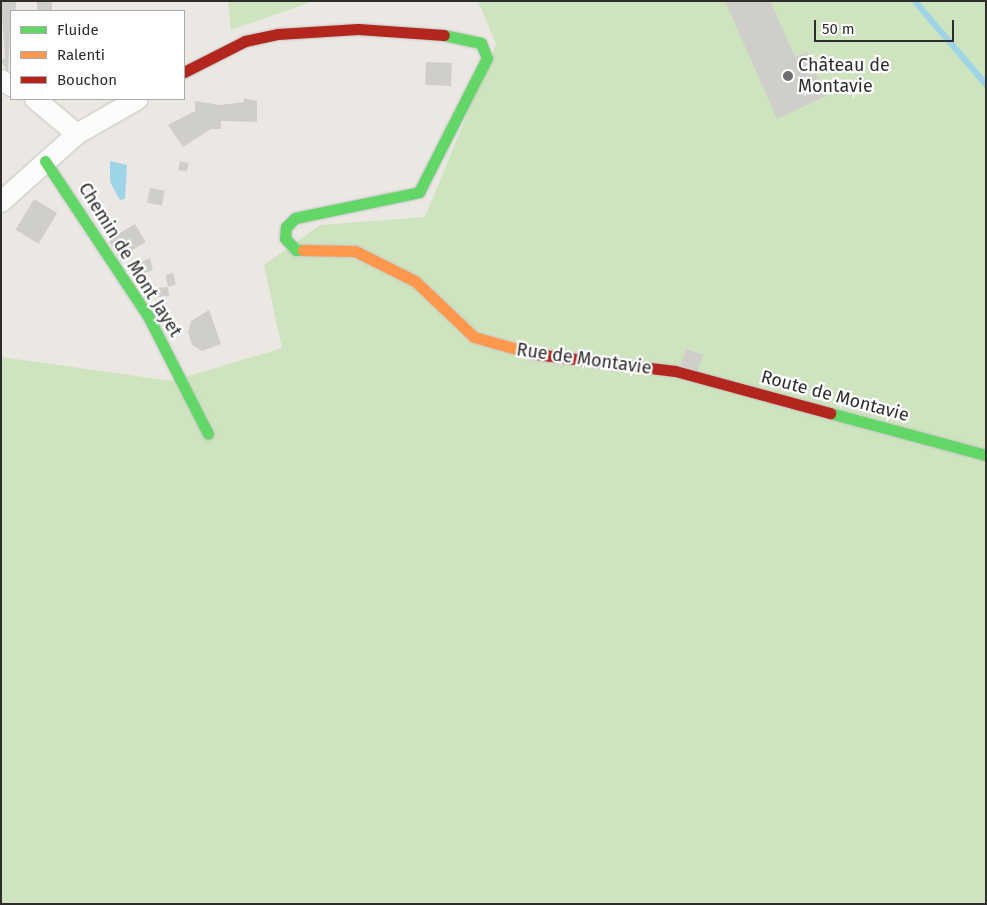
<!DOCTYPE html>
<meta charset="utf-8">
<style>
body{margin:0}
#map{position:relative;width:987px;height:905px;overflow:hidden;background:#ebe8e4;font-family:"Fira Sans",sans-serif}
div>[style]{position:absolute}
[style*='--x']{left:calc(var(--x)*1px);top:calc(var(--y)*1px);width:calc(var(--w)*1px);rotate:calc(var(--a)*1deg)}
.green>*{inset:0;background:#cee4bf}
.water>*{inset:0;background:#9dd4e8}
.stream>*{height:5.5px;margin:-2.75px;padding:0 2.75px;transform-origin:2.75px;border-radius:2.75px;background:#9dd4e8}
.building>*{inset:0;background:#d0cecb;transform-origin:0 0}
.roads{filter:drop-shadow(0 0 1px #c5c4c4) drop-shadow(0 0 1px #c5c4c4)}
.street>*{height:20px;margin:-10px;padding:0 10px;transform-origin:10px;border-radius:10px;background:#fcfcfb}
.fast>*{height:11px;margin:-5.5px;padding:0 5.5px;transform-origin:5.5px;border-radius:5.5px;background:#63d668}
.slow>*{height:11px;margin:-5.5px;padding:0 5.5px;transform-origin:5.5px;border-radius:5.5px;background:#ff974d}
.jam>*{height:11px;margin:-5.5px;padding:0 5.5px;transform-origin:5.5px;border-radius:5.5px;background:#b3261e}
.dots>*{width:14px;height:14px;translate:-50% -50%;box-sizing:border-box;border:2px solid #fff;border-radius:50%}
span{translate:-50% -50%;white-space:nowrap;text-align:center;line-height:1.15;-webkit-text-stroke:4.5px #fff;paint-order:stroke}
.poi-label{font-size:18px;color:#2d2d2d}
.left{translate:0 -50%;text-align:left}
.street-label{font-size:18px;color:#2d2d2d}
.frame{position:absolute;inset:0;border:2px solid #2d2d2d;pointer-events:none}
.legend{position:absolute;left:10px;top:10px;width:175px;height:90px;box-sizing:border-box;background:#fff;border:1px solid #ababab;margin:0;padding:6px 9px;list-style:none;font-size:15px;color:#2d2d2d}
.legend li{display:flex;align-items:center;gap:10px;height:25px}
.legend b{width:25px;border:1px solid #ababab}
.scale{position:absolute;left:814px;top:20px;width:140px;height:22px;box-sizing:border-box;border:2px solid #2d2d2d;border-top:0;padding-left:6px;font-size:15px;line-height:18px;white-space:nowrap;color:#2d2d2d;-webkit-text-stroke:4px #fff;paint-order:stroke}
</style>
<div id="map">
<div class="green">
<div style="clip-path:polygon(228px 1px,314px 1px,231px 30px)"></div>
<div style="clip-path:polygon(478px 1px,986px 1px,986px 904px,1px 904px,1px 357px,172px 381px,282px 348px,264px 265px,320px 225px,425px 217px,496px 44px)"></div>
</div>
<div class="water">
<div style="clip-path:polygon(110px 161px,127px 165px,125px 199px,120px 200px,110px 182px)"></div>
</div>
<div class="stream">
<div style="--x:915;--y:1;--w:109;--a:49.5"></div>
</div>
<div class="building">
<div style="clip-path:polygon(1px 1px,16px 1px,16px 11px,11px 11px,8px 72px,1px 61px,5px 58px)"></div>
<div style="left:37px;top:1px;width:15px;height:10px"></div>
<div style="clip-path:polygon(725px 1px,770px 1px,795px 57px,807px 52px,826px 96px,777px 119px)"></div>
<div style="left:426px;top:62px;width:26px;height:23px;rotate:2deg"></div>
<div style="clip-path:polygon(244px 98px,257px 101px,257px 122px,221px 121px,221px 129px,211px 129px,183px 147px,168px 125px,195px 111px,195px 101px,220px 105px,244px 102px)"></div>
<div style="left:180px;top:161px;width:9px;height:9px;rotate:13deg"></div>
<div style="left:150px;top:188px;width:15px;height:15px;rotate:11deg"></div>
<div style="left:34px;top:199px;width:27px;height:36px;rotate:31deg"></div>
<div style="left:135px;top:224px;width:21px;height:31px;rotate:59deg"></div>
<div style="clip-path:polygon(150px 258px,153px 270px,142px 274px,140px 262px)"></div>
<div style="left:173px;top:273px;width:12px;height:8px;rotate:76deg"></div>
<div style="left:168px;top:287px;width:9px;height:25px;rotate:84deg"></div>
<div style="clip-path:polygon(209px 310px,221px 344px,202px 351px,192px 345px,188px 332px,191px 321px)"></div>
<div style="left:686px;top:349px;width:18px;height:17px;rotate:19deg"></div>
</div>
<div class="roads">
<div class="street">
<div style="--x:1;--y:80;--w:12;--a:31"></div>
<div style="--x:35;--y:99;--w:55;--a:39.8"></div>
<div style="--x:1;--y:202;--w:102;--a:-41.8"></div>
<div style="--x:77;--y:134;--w:70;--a:-29.8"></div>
</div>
<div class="fast">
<div style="--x:45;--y:161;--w:186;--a:56.4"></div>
<div style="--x:148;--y:316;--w:132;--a:63"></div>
<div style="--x:303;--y:250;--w:7;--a:180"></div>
<div style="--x:296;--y:250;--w:16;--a:-133"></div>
<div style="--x:285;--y:238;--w:11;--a:-85"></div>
<div style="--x:286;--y:227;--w:13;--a:-45"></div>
<div style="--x:295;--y:218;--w:127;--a:-11.8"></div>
<div style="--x:419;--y:192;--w:150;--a:-63.1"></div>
<div style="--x:487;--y:58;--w:16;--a:-112"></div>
<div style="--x:481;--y:43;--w:38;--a:-168"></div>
<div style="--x:830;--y:413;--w:162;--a:15.1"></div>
</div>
<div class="slow">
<div style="--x:303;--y:250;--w:52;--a:1.1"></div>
<div style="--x:355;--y:251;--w:67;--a:26.6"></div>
<div style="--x:415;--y:281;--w:81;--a:43.5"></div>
<div style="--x:474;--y:337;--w:63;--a:15.6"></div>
</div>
<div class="jam">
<div style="--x:184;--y:72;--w:68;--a:-26.9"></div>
<div style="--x:245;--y:41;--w:34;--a:-12"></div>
<div style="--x:278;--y:34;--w:80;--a:-3.6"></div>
<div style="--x:358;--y:29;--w:86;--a:4"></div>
<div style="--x:535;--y:354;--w:141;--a:6.9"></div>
<div style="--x:675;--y:371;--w:161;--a:15.2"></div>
</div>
</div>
<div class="dots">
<div style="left:788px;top:76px;background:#706e6d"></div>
</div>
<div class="poi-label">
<span class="left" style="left:798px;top:76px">Château de<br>Montavie</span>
</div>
<div class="street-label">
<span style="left:130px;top:260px;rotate:58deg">Chemin de Mont Jayet</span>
<span style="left:584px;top:359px;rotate:8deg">Rue de Montavie</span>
<span style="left:835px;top:396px;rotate:15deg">Route de Montavie</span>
</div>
<div class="frame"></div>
<ul class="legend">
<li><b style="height:6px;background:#63d668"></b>Fluide</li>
<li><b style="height:6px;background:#ff974d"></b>Ralenti</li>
<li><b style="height:6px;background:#b3261e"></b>Bouchon</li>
</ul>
<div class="scale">50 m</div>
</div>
